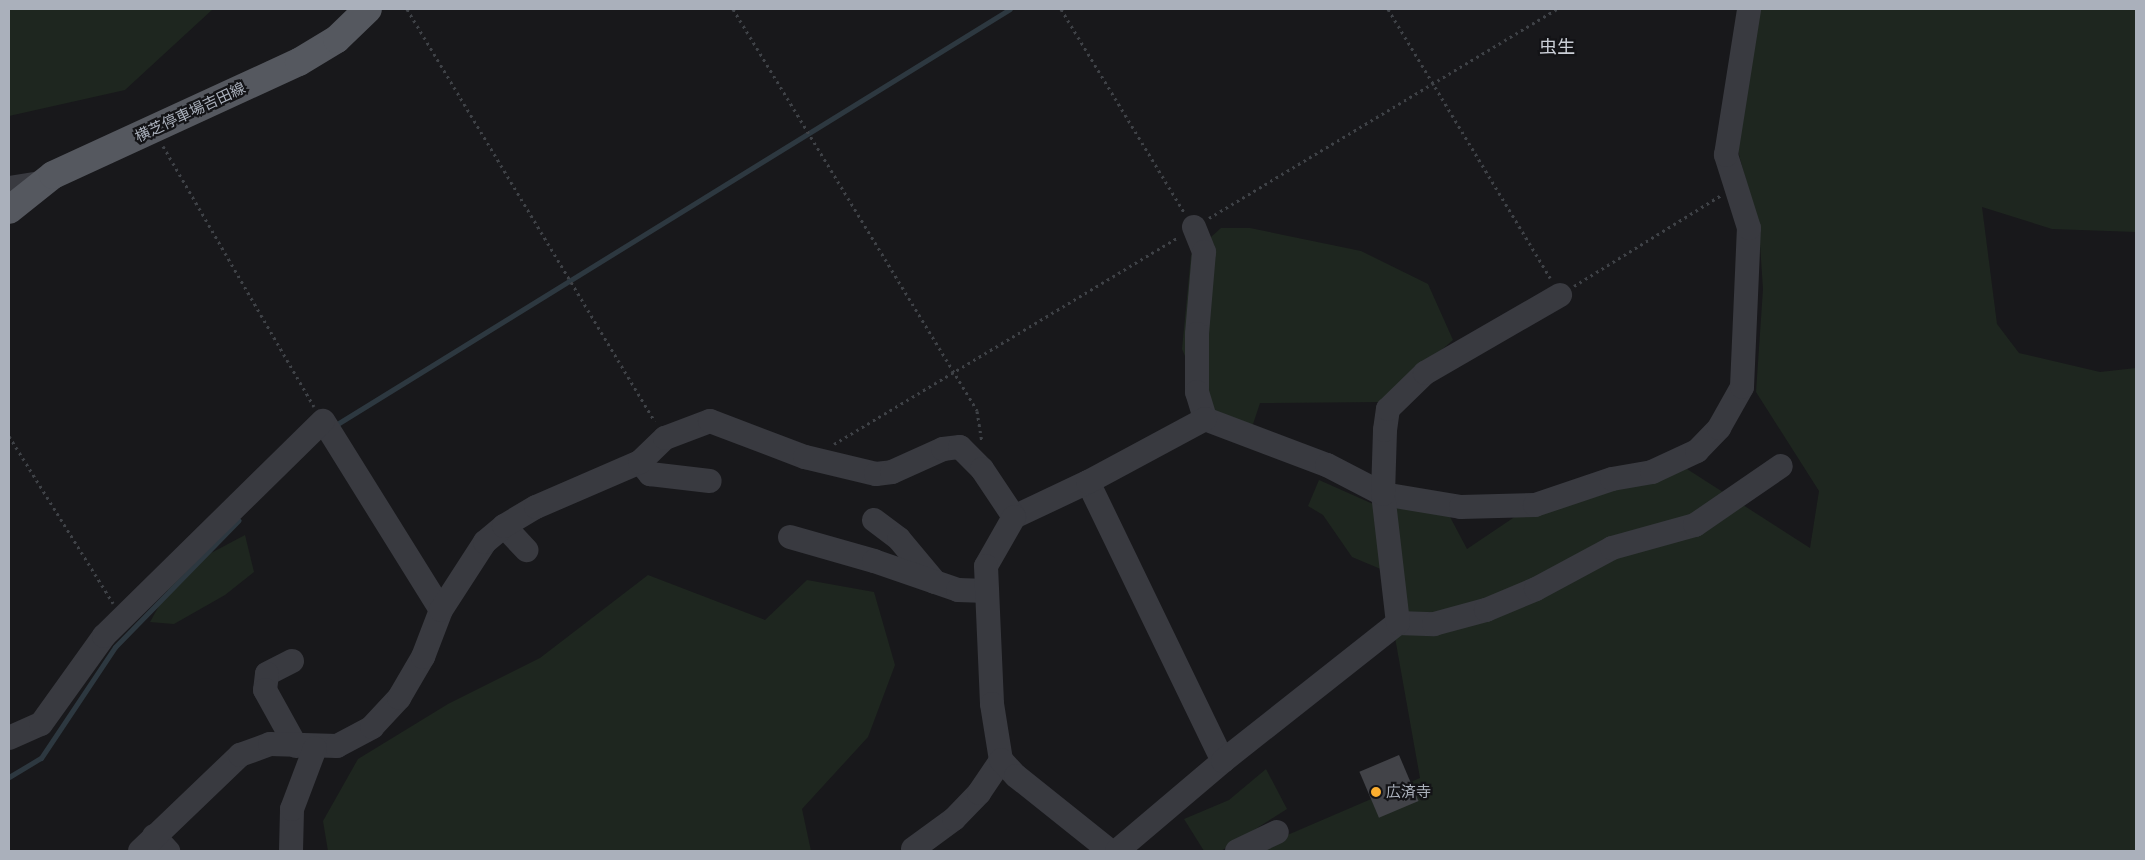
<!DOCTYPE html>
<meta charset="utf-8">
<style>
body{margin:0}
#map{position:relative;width:2145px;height:860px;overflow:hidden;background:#18181b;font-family:Poppins,"Noto Sans JP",sans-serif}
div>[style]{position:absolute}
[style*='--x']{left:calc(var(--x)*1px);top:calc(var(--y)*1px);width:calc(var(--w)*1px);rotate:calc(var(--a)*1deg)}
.green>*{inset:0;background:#1e261f}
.stream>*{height:5px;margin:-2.5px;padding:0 2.5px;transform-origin:2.5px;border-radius:2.5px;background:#2d3840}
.building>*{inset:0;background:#424348;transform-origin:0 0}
.path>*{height:3px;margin-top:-1.5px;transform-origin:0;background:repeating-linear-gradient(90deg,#3f4247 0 2.5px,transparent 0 6.5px)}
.minor>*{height:24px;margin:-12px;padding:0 12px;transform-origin:12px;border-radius:12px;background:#393a40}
.major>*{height:28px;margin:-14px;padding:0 14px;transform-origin:14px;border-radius:14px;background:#55585f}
.dots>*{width:14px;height:14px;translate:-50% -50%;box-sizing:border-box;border:2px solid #131316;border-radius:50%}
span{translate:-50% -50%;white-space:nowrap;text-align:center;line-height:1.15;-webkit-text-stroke:4.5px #131316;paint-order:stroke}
.street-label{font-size:15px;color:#aab0bb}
.poi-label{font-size:15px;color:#aab0bb}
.left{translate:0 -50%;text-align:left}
.quarter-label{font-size:18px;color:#cbcfd7}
.frame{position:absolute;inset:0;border:10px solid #aab0bb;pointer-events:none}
</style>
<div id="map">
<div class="green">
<div style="clip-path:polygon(9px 9px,213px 9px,125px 90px,9px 116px)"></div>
<div style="clip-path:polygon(1741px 9px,2136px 9px,2136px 232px,2052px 229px,1982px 207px,1997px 324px,2019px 353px,2100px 372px,2136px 368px,2136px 851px,1250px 851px,1420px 778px,1383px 570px,1352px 557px,1323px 515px,1308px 506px,1319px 480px,1373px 504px,1449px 515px,1467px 549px,1519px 514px,1687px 469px,1810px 548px,1819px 491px,1756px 392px,1763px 289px,1759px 229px,1738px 151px)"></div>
<div style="clip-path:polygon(1221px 228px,1250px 228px,1361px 251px,1428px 284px,1453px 340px,1382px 402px,1260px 403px,1253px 424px,1217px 433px,1182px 349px,1191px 255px)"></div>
<div style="clip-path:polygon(245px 535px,254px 572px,225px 595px,174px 624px,150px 622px,179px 570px)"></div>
<div style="clip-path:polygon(648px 575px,765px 620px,807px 580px,874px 592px,895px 665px,868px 737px,802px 809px,811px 851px,328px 851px,323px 821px,358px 759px,448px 704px,540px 658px)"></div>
<div style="clip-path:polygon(1266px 769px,1287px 809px,1221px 851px,1204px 851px,1184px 819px,1229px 800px)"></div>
</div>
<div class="stream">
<div style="--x:334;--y:426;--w:794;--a:-31.67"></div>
<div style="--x:9;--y:777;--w:37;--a:-31"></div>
<div style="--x:41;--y:758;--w:133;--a:-56.3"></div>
<div style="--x:115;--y:647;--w:177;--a:-45.7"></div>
</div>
<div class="building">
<div style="left:1399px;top:755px;width:50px;height:43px;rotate:67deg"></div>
</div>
<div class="path">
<div style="--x:407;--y:9;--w:481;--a:59"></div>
<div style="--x:733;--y:9;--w:470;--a:58.7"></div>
<div style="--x:977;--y:411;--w:32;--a:81"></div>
<div style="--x:1061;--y:9;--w:237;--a:58.8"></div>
<div style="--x:1388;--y:9;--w:314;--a:58.9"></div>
<div style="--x:163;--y:146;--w:301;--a:59.9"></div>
<div style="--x:1209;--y:218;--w:406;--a:-31"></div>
<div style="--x:1574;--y:286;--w:172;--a:-31.7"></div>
<div style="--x:9;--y:436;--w:197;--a:58.1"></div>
<div style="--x:834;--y:444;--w:401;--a:-31"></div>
</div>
<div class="minor">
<div style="--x:9;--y:188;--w:33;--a:-9"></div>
<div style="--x:1194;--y:227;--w:27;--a:68"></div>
<div style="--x:1204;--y:252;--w:82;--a:94.9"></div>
<div style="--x:1197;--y:334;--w:58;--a:90"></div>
<div style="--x:1197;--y:392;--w:28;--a:73"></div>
<div style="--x:1205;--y:419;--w:130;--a:20.7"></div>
<div style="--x:1327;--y:465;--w:63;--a:27.4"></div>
<div style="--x:1383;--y:494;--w:79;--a:9.5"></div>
<div style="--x:1461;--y:507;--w:74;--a:-1.5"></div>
<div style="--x:1535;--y:505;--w:81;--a:-18.7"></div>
<div style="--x:1612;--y:479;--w:41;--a:-9.9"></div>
<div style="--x:1652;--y:472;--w:50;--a:-25"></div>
<div style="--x:1697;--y:451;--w:32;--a:-46"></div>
<div style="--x:1719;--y:428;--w:47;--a:-60.7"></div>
<div style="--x:1742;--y:387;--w:159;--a:-87.5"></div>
<div style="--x:1749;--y:228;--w:77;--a:-107.5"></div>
<div style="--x:1726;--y:155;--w:148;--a:-81"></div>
<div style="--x:324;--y:422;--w:221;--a:58.1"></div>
<div style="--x:640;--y:462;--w:16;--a:50"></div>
<div style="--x:650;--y:474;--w:60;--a:6.7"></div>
<div style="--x:1088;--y:482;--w:310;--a:64.2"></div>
<div style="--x:1014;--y:517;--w:82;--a:-25.3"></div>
<div style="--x:1088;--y:482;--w:133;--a:-28.3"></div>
<div style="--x:874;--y:520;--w:31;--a:37"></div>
<div style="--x:899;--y:539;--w:56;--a:50.1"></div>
<div style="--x:504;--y:526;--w:33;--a:47"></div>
<div style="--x:790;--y:537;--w:87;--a:15.9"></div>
<div style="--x:874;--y:561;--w:89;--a:19"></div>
<div style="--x:958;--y:590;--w:29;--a:2"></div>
<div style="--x:1398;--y:623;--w:36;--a:2"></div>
<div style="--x:1434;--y:624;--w:54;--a:-15.1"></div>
<div style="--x:1486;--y:610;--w:54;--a:-22.8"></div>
<div style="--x:1536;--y:589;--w:86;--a:-28.3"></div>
<div style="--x:1612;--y:548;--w:86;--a:-15.5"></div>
<div style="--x:1695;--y:525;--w:104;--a:-34.5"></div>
<div style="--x:292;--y:661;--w:28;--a:153"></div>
<div style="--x:267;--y:674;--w:16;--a:97"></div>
<div style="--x:265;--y:690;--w:64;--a:61"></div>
<div style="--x:9;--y:738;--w:35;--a:-24"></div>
<div style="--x:41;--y:724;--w:108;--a:-54.4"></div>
<div style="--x:104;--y:636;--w:307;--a:-44.5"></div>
<div style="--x:154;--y:836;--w:21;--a:47"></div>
<div style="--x:913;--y:849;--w:51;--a:-36.2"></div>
<div style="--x:954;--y:819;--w:36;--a:-46"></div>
<div style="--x:979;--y:793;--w:40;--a:-56"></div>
<div style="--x:140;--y:851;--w:139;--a:-43.8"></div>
<div style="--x:240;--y:755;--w:32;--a:-20"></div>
<div style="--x:270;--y:744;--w:67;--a:1.7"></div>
<div style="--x:337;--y:746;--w:40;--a:-28"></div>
<div style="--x:372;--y:727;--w:40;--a:-47"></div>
<div style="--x:399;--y:698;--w:48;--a:-59.7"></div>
<div style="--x:423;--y:657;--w:50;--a:-69"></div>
<div style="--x:441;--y:610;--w:81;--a:-57.1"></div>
<div style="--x:485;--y:542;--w:25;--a:-40"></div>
<div style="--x:504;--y:526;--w:37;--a:-31"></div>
<div style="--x:536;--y:507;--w:113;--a:-23.4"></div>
<div style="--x:640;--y:462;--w:35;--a:-44"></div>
<div style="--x:665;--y:438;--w:48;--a:-20.7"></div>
<div style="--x:710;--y:421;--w:102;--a:20.8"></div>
<div style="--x:805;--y:457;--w:73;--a:13.5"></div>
<div style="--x:876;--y:474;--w:16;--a:-7"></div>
<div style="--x:892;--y:472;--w:56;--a:-24.3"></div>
<div style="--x:943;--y:449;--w:17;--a:-7"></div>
<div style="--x:960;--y:447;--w:31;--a:45"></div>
<div style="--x:982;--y:469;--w:58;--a:56.3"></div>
<div style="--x:1014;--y:517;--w:56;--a:119.7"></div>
<div style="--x:986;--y:566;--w:138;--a:87.5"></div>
<div style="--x:992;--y:704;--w:57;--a:80.9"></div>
<div style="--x:1001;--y:760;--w:22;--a:47"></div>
<div style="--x:1016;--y:776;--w:120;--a:38.6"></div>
<div style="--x:291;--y:851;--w:42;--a:-88.6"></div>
<div style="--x:292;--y:809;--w:65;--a:-69.3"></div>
<div style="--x:1117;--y:851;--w:139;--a:-40.3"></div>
<div style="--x:1223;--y:761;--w:223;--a:-38.3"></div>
<div style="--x:1398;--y:623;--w:130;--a:-96.6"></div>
<div style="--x:1383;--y:494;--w:64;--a:-88.2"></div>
<div style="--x:1385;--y:430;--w:21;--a:-82"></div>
<div style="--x:1388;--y:409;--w:52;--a:-44.2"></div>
<div style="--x:1425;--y:373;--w:156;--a:-30"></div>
<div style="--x:1237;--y:851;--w:44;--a:-25.4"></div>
</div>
<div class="major">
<div style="--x:9;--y:210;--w:56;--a:-38.5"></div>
<div style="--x:53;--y:175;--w:271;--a:-24.7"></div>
<div style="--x:299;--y:62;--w:44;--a:-31.2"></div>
<div style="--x:337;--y:39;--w:43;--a:-44.1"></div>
</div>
<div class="dots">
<div style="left:1376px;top:792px;background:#fcae2f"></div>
</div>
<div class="street-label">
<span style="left:190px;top:112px;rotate:-25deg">横芝停車場吉田線</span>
</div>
<div class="poi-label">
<span class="left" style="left:1386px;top:792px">広済寺</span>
</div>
<div class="quarter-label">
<span style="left:1557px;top:47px">虫生</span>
</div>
<div class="frame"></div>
</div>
